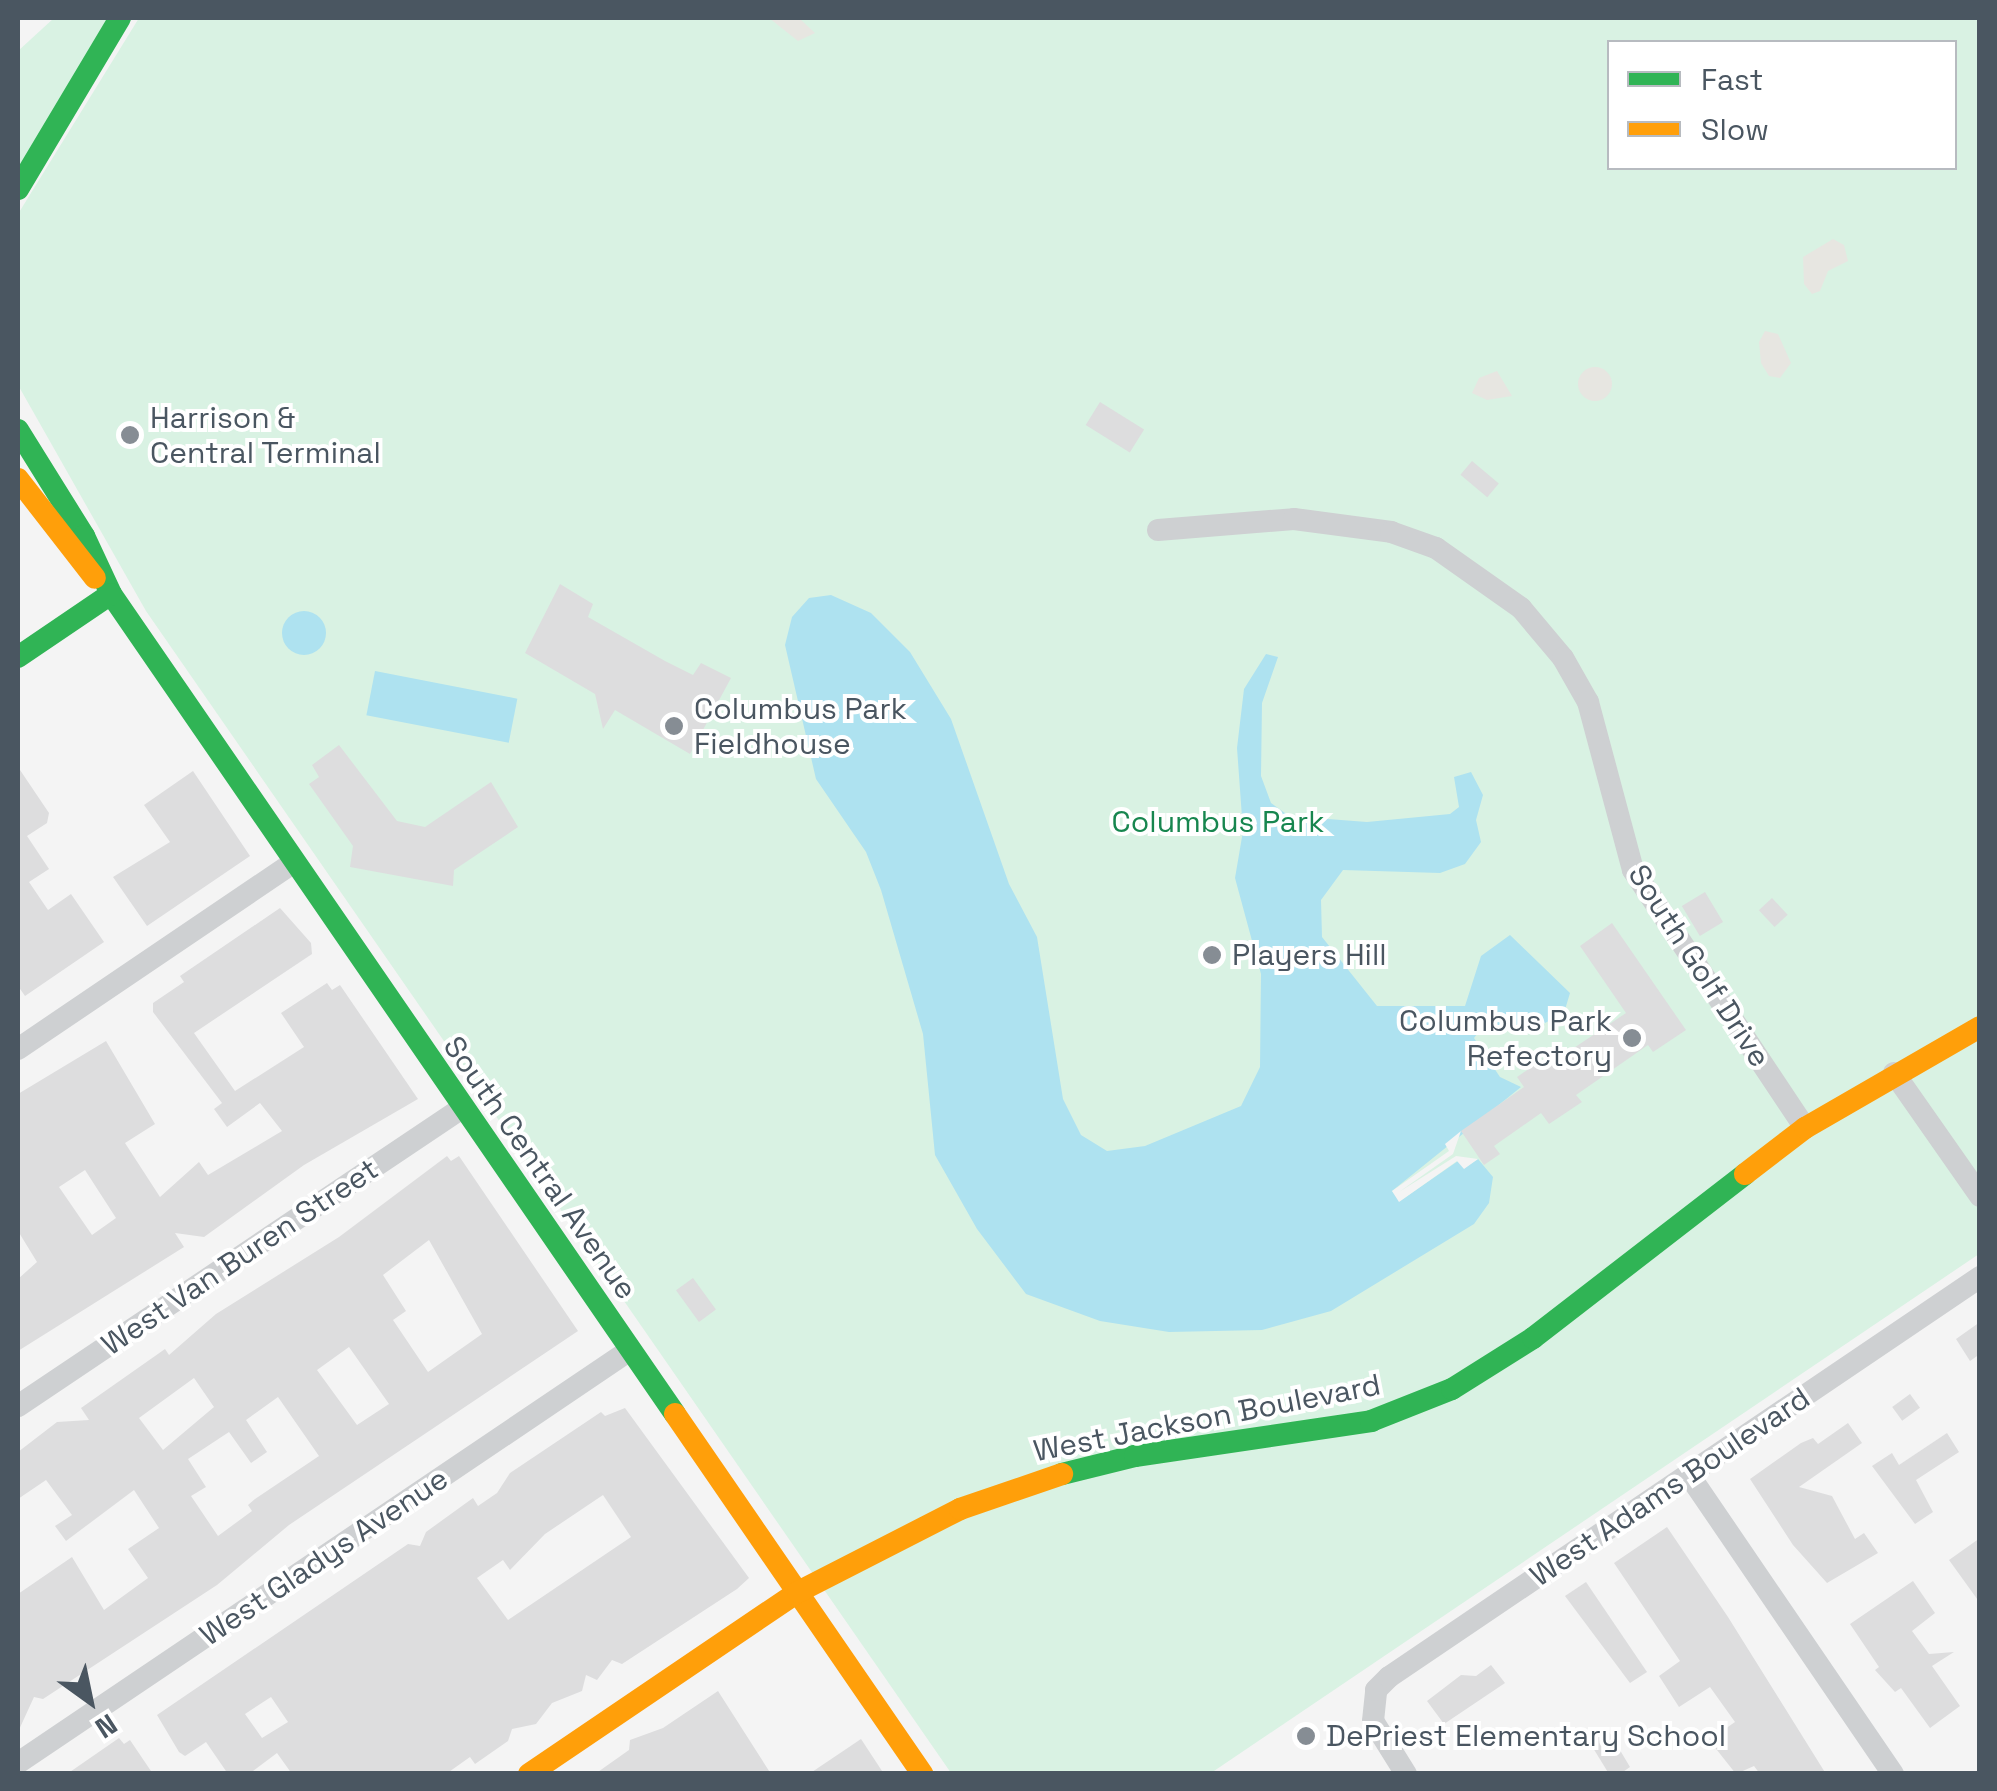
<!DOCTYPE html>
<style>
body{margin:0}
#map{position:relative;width:1997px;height:1791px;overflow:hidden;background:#f4f4f4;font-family:"Space Grotesk",sans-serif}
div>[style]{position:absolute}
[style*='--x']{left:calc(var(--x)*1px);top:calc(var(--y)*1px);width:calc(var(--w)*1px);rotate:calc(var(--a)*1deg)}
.green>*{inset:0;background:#d9f2e3}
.sand>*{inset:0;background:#e7e6e1}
.round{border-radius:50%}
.water>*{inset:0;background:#aee2f0;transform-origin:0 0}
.pier>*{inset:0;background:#f4f4f4}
.building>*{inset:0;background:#ddddde;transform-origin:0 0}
.street>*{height:22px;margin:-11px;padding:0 11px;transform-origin:11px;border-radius:11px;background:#ced0d2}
.fast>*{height:22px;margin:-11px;padding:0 11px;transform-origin:11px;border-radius:11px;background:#30b455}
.slow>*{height:22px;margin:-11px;padding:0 11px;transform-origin:11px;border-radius:11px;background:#ff9f0a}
.dots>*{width:28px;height:28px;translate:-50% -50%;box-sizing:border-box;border:5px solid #fff;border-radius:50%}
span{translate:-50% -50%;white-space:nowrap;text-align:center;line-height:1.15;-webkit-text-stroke:8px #fff;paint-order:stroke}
.poi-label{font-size:30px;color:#4a5661}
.left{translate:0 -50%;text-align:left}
.right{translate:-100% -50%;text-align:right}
.park-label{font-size:30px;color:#17864f}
.street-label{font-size:30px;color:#4a5661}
.frame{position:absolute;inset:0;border:20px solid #4a5661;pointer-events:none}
.legend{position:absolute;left:1607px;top:40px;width:350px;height:130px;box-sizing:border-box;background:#fff;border:2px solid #b7bbc0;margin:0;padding:12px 18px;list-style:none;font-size:30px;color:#4a5661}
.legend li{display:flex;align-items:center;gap:20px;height:50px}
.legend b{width:50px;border:2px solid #b7bbc0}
.north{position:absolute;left:40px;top:1651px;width:100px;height:100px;-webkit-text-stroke:8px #fff;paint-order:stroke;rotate:147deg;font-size:28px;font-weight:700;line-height:40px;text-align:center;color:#4a5661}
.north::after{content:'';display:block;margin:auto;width:35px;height:45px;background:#4a5661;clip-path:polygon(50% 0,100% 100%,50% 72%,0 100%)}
</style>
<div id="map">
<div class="green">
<div style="clip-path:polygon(54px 18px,112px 18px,18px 169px,18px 51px)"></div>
<div style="clip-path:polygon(evenodd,139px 18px,1979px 18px,1979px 1254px,1211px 1773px,951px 1773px,146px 611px,18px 385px,18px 214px,139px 18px,1610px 42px,1954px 42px,1954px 168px,1610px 168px,1610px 42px)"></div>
</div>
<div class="sand">
<div style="clip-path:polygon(769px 18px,799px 18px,815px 33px,798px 41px)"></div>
<div style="clip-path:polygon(1833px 239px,1844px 245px,1848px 261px,1828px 271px,1820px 291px,1812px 294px,1804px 284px,1803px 257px)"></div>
<div style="clip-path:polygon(1765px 331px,1778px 334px,1791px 363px,1780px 378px,1769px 376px,1761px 363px,1759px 342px)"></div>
<div class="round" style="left:1578px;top:367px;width:34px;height:34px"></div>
<div style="clip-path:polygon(1497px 371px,1512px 396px,1487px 400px,1472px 393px,1479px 378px)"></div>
</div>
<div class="water">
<div style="clip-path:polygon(831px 595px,871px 613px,910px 652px,951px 719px,1009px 884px,1037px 937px,1063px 1099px,1081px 1135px,1107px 1151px,1145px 1146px,1241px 1106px,1260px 1067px,1261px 974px,1235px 878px,1243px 831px,1237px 748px,1244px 689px,1266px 654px,1278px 657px,1262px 703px,1261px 776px,1271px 803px,1289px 816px,1367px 822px,1450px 814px,1459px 807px,1454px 777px,1471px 772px,1483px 795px,1476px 820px,1481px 842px,1465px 864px,1440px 873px,1343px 870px,1321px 900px,1322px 937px,1377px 1006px,1465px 1006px,1481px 956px,1510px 935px,1570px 993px,1564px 1013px,1545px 1023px,1481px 1029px,1474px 1038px,1500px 1077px,1521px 1087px,1392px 1191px,1400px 1201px,1458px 1161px,1464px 1168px,1478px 1159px,1493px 1177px,1489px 1203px,1474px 1224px,1331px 1311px,1262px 1330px,1169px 1332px,1100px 1321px,1026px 1294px,977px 1229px,935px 1155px,923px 1034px,881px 890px,866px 852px,816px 779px,785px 645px,792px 617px,809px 598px)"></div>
<div class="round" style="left:282px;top:611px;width:44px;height:44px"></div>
<div style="left:375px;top:671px;width:145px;height:45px;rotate:11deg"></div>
</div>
<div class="pier">
<div style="clip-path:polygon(1461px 1131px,1453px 1154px,1399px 1192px,1456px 1156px,1478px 1159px,1464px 1169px,1457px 1161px,1399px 1202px,1392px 1191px,1449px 1151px,1445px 1144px)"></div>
</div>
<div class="building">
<div style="left:1100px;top:402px;width:52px;height:27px;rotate:32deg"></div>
<div style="left:1472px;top:461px;width:35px;height:18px;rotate:40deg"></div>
<div style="clip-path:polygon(560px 584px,593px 604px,588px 617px,665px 661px,693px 675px,701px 663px,731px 678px,690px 754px,615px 710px,603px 729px,595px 694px,525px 653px)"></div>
<div style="clip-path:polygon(339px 745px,397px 821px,425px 827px,491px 782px,518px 827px,454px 870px,453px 886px,350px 867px,353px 846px,309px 784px,319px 777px,312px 765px)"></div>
<div style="clip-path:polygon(18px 767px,49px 813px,47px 823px,27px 836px,49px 869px,29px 882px,48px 910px,71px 894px,104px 942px,25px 996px,18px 986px)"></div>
<div style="clip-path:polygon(193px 771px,250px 856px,147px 926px,113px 877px,170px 842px,144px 805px)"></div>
<div style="left:1705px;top:892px;width:35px;height:27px;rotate:59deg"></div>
<div style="left:1772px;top:898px;width:23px;height:18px;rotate:47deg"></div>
<div style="clip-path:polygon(evenodd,280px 908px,311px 943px,312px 954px,194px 1033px,235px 1091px,304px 1047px,281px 1013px,327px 983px,332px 990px,340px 985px,418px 1099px,304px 1165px,204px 1237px,175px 1233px,184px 1247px,18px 1351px,18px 1279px,37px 1262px,18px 1231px,18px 1094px,106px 1041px,155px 1124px,125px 1143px,160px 1197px,199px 1162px,208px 1175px,282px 1131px,260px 1103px,227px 1127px,214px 1109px,222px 1103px,153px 1012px,153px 1003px,184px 982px,180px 976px,280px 908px,85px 1170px,116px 1218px,92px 1235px,59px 1187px,85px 1170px)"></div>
<div style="clip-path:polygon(1612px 923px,1686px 1030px,1653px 1052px,1648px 1045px,1576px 1095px,1582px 1102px,1549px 1124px,1541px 1113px,1494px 1146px,1500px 1154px,1484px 1165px,1461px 1131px,1524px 1087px,1517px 1077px,1549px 1055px,1553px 1062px,1626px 1013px,1580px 946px)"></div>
<div style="clip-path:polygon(evenodd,447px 1156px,451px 1161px,459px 1156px,578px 1331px,289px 1525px,217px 1585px,43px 1699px,34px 1697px,18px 1732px,18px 1594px,72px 1557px,104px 1610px,148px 1578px,128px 1549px,159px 1528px,134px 1490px,66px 1541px,55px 1526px,72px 1515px,46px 1480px,18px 1499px,18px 1452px,57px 1422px,89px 1420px,81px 1408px,165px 1349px,169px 1355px,216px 1314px,339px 1237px,447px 1156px,429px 1240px,482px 1334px,428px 1372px,393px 1320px,406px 1311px,383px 1275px,429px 1240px,447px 1156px,349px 1347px,389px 1404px,357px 1425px,317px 1370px,349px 1347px,447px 1156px,194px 1378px,214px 1407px,163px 1450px,139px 1418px,194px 1378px,447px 1156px,278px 1397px,319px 1456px,255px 1499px,248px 1505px,252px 1511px,218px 1536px,191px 1496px,206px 1487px,188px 1459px,229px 1432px,251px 1463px,267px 1452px,246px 1420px,278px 1397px)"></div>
<div style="left:693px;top:1278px;width:39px;height:21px;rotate:54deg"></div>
<div style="clip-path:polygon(1980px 1322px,1980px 1354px,1970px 1361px,1956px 1339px)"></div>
<div style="left:1910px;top:1394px;width:17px;height:22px;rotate:54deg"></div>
<div style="clip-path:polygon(evenodd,625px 1408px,749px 1578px,737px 1589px,622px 1664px,612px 1660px,597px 1680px,586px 1675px,582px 1691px,552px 1703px,536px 1724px,512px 1729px,508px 1741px,475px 1764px,470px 1757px,446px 1774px,292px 1774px,277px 1753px,249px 1774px,228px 1774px,206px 1742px,185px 1756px,179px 1752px,157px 1715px,408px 1544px,420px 1546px,426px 1532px,473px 1498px,478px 1506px,497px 1493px,510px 1473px,601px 1412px,605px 1416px,625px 1408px,603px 1495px,631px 1537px,508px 1620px,477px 1578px,503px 1560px,510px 1570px,545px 1534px,603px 1495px,625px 1408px,271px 1697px,288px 1722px,262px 1738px,245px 1714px,271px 1697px)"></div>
<div style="clip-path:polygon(1848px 1423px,1862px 1443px,1799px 1487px,1832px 1496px,1855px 1539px,1864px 1533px,1878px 1553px,1827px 1583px,1793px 1545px,1750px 1479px,1801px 1443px,1813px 1438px,1818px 1444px)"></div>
<div style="clip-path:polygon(1947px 1433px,1959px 1452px,1916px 1480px,1933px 1512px,1915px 1524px,1872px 1466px,1892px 1453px,1899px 1465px)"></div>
<div style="clip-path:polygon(1667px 1527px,1728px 1617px,1826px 1774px,1760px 1774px,1754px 1766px,1736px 1774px,1709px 1740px,1735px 1722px,1710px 1687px,1679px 1707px,1659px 1676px,1680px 1661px,1614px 1563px)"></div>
<div style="clip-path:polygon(1980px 1538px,1980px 1603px,1949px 1560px)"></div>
<div style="clip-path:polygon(1913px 1581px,1935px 1613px,1912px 1631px,1929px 1654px,1954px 1652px,1932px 1666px,1960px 1706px,1930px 1728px,1901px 1688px,1895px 1692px,1875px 1670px,1879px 1667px,1850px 1624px)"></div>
<div style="clip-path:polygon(1586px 1582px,1647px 1672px,1630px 1683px,1565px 1596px)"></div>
<div style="clip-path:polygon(1491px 1665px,1505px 1683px,1444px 1724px,1427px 1701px,1461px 1675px,1476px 1676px)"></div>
<div style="clip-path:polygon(718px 1691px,771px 1774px,595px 1774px,629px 1750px,630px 1740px,663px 1728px)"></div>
<div style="clip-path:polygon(1608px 1730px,1630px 1767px,1620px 1774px,1609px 1774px,1590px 1743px)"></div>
<div style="clip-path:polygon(119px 1738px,124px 1744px,130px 1740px,153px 1774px,67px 1774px)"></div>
<div style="clip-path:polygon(861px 1739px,884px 1774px,809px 1774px)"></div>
</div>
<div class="street">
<div style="--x:1158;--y:530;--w:136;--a:-4.6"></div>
<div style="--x:1294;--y:519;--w:98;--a:7.6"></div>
<div style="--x:1391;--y:532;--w:48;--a:19.6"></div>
<div style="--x:1436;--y:548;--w:104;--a:35.2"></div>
<div style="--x:1521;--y:608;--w:65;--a:50"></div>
<div style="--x:1563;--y:658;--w:51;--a:60.4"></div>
<div style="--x:1588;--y:702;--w:174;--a:75"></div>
<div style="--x:1633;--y:870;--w:310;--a:56.3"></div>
<div style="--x:18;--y:1049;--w:332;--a:-34.1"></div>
<div style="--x:1894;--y:1073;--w:150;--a:55"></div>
<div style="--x:18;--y:1406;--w:535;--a:-33.87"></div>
<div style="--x:1689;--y:1475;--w:362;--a:55.7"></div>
<div style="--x:18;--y:1763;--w:738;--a:-34.01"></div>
<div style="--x:1406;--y:1774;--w:62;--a:-121.9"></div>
<div style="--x:1373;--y:1721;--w:31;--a:-84"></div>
<div style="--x:1376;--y:1690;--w:18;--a:-45"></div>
<div style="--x:1389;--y:1677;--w:714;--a:-34.09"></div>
</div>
<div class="fast">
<div style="--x:18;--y:189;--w:199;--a:-59.2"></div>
<div style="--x:18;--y:430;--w:125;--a:58.1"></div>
<div style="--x:84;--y:536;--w:64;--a:65"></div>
<div style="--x:111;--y:594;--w:995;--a:55.48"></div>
<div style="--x:18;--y:657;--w:112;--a:-34.1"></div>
<div style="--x:1062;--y:1474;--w:75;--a:-13.9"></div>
<div style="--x:1135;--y:1456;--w:239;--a:-8.4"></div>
<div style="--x:1371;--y:1421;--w:87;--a:-21.6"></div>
<div style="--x:1452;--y:1389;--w:96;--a:-32.2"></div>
<div style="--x:1533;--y:1338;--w:268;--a:-37.7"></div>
</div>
<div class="slow">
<div style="--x:18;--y:479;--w:125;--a:52.1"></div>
<div style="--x:1745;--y:1174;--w:76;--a:-37.5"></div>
<div style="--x:1805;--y:1128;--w:202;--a:-30"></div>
<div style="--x:675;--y:1414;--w:437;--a:55.5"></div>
<div style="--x:529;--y:1774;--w:325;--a:-34.1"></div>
<div style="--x:798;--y:1592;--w:182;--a:-27.1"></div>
<div style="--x:960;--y:1509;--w:108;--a:-18.9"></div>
</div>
<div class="dots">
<div style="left:130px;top:435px;background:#868d94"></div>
<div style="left:674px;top:726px;background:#868d94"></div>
<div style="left:1212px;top:955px;background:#868d94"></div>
<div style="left:1632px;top:1038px;background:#868d94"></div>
<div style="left:1306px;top:1736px;background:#868d94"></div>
</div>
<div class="poi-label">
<span class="left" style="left:150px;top:435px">Harrison &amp;<br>Central Terminal</span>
<span class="left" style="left:694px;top:726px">Columbus Park<br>Fieldhouse</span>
<span class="left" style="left:1232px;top:955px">Players Hill</span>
<span class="right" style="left:1612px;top:1038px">Columbus Park<br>Refectory</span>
<span class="left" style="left:1326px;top:1736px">DePriest Elementary School</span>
</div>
<div class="park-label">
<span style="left:1218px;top:822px">Columbus Park</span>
</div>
<div class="street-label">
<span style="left:1699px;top:966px;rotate:57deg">South Golf Drive</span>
<span style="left:540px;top:1168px;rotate:55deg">South Central Avenue</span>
<span style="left:240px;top:1257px;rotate:-34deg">West Van Buren Street</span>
<span style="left:1207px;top:1418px;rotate:-11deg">West Jackson Boulevard</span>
<span style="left:1670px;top:1487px;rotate:-34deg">West Adams Boulevard</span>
<span style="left:324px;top:1557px;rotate:-34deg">West Gladys Avenue</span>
</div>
<div class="frame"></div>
<ul class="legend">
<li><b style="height:12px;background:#30b455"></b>Fast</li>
<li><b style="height:12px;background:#ff9f0a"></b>Slow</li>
</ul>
<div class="north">N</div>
</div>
